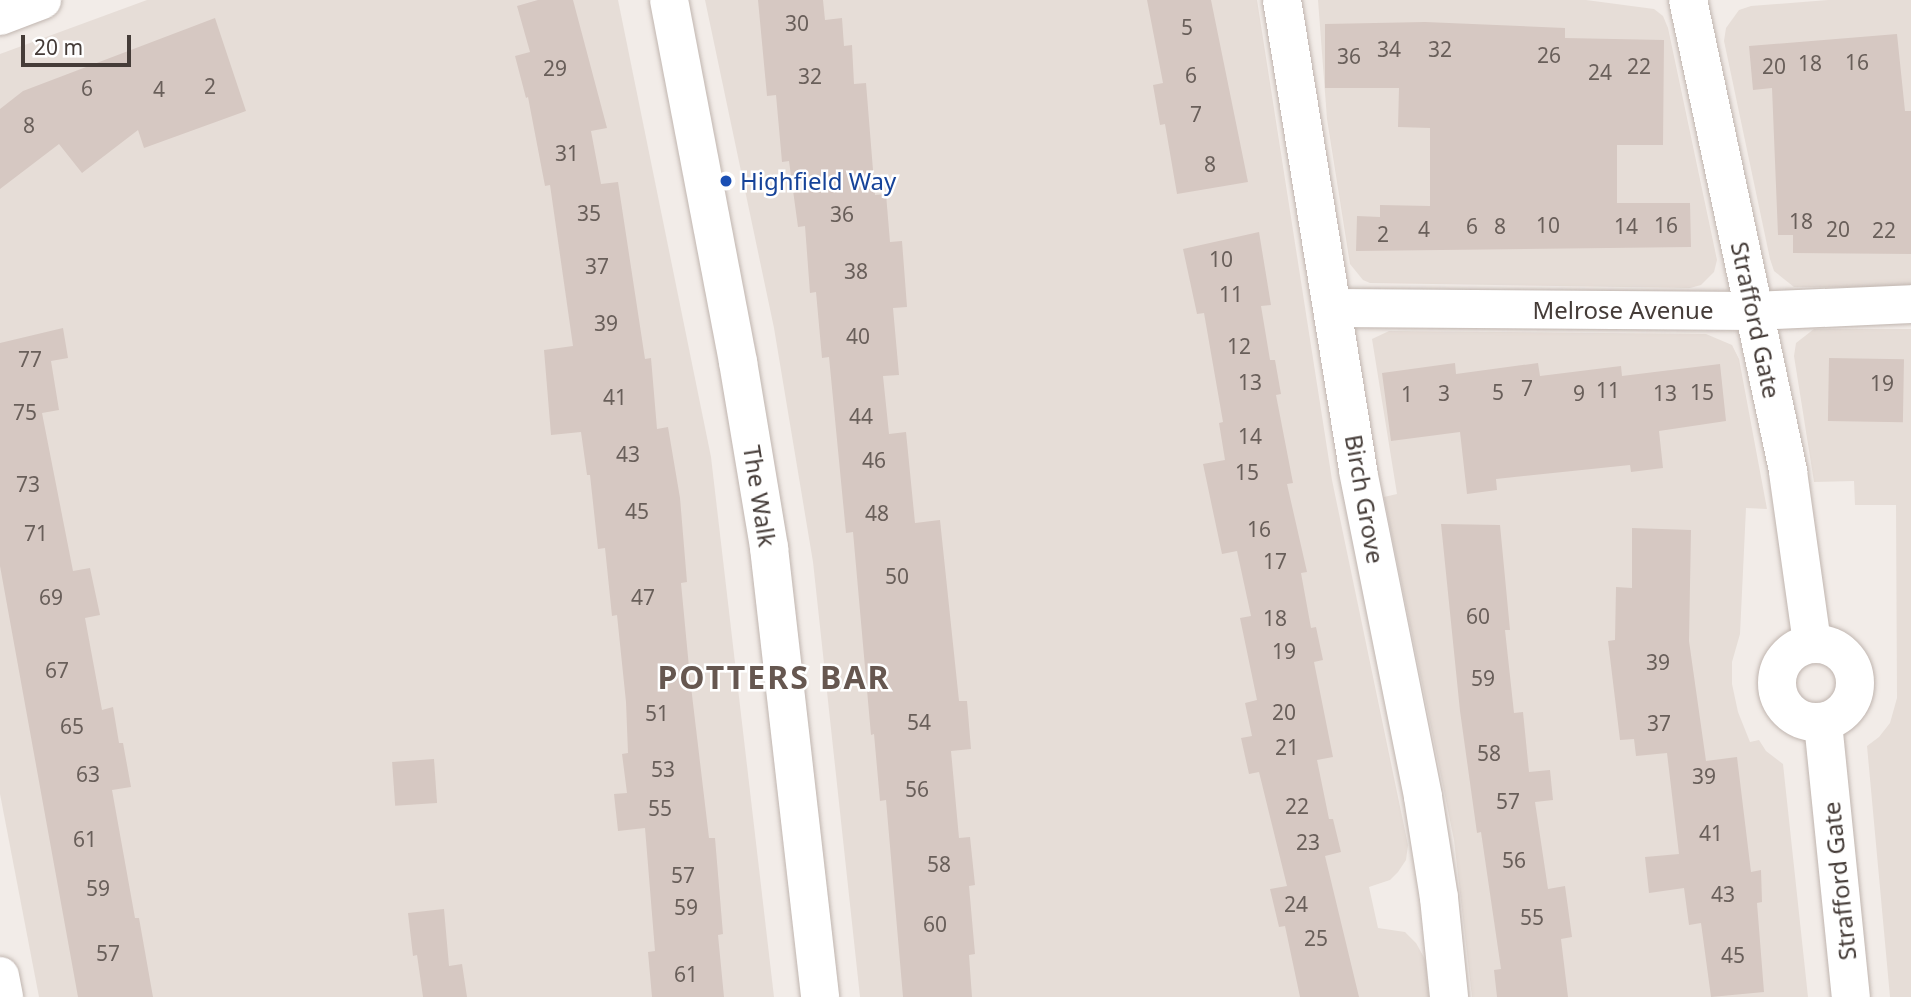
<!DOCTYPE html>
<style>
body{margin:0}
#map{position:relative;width:1911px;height:997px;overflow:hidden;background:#f2ece8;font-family:"Noto Sans",sans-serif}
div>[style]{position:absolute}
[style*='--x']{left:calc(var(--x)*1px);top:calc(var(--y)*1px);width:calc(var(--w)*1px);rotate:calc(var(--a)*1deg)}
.residential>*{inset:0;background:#e6ddd7}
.building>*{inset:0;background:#d6c8c2;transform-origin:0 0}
.roads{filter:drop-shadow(0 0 2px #c0b5af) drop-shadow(0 0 2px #c0b5af)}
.minor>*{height:38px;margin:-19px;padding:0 19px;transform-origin:19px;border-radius:19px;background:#fff}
.minor>.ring{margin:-19px;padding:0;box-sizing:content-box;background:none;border:38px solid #fff;border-radius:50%}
.tertiary>*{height:38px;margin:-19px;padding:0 19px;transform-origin:19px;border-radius:19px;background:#fff}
.dots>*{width:19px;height:19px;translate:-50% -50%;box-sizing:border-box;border:4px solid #fff;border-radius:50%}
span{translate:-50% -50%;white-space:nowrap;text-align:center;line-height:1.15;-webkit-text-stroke:5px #fff;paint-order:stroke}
.number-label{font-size:21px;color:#695f5a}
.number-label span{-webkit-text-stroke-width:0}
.transit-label{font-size:24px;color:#164399}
.left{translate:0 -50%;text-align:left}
.street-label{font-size:24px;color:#453c38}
.district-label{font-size:32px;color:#665750;font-weight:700;letter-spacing:2px}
.scale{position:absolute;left:21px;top:35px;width:110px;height:32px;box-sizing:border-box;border:4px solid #453c38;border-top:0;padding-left:9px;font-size:21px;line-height:24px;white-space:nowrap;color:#453c38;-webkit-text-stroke:5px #fff;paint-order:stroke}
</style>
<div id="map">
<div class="residential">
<div style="clip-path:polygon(147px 0,618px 0,711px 457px,774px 997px,39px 997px,0 794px,0 54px)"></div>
<div style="clip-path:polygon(705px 0,1257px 0,1332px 480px,1408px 845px,1406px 860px,1398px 872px,1390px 880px,1369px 887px,1378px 928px,1405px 932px,1416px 943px,1426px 961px,1429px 997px,860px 997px,813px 562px,774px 328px)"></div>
<div style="clip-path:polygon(1318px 0,1586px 0,1654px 9px,1663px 16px,1668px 28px,1717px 260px,1714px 272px,1701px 285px,1690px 288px,1370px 283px,1363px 280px,1350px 264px,1327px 119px)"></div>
<div style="clip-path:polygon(1828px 0,1911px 0,1911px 287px,1794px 287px,1774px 271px,1770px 259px,1724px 41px,1726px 28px,1739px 10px,1751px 6px)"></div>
<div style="clip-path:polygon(1814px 329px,1911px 329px,1911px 997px,1890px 997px,1867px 746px,1879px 737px,1890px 723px,1897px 698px,1896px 505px,1855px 505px,1854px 481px,1814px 482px,1794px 356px,1796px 343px)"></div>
<div style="clip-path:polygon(1389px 331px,1706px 334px,1732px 345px,1739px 359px,1767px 509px,1746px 508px,1740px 634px,1732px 662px,1732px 684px,1738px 712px,1750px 742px,1759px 740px,1766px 751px,1783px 764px,1808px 997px,1472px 997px,1454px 840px,1384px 497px,1397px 494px,1372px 339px)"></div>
</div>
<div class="building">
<div style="clip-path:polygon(538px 0,573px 0,607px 128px,591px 131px,601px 184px,618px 182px,645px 359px,651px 358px,657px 429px,668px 427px,680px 498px,687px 582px,681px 583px,690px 678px,709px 838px,715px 838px,723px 934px,718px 935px,724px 997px,652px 997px,648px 952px,655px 951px,645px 828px,618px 831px,614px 794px,627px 793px,622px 754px,628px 753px,626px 702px,617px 615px,612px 616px,605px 548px,598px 549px,590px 475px,587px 475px,581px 432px,551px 435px,544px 350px,573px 346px,550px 185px,545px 186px,528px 97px,526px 98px,515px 56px,530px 52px,517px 6px)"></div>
<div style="clip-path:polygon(758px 0,823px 0,825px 20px,842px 18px,844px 46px,852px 45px,854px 84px,866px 83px,875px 195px,886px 194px,890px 242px,902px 241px,907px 307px,893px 308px,899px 375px,883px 376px,889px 434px,906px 432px,915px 523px,940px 520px,959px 701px,967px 701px,971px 749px,951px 751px,959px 838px,970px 837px,975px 885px,969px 886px,975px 954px,969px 955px,972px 997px,903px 997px,886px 800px,880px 801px,874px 734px,871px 735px,853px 532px,846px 533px,829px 357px,822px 358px,816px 292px,810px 293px,805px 226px,798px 227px,789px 161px,782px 162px,776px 95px,767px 96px)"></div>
<div style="clip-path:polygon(1147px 0,1211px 0,1248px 182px,1177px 194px,1165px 124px,1160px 125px,1153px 85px,1163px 83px)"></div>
<div style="clip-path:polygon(215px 18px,246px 111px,144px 148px,138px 130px,82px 173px,59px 144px,0 189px,0 109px,23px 91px)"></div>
<div style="clip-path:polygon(1425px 22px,1565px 28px,1565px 38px,1664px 40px,1663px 145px,1617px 145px,1617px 203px,1690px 203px,1691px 247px,1356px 251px,1357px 216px,1380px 217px,1380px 205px,1430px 206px,1430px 128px,1398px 127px,1399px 88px,1325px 88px,1325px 24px)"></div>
<div style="clip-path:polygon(1897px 34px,1905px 111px,1911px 111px,1911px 254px,1793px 253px,1793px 235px,1778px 235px,1772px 88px,1753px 90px,1749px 46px)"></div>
<div style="clip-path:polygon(1259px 232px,1271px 305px,1261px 306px,1270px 360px,1275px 360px,1281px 394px,1276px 395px,1293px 483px,1287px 484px,1307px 572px,1301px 573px,1311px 628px,1316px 627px,1323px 660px,1314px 662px,1333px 757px,1317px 760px,1329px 819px,1333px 819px,1341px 852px,1325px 856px,1359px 997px,1300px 997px,1285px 926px,1279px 927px,1270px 889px,1287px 886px,1259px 772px,1249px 774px,1241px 738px,1252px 736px,1245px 703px,1257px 700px,1240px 618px,1251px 616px,1237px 551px,1222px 554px,1203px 464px,1225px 460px,1219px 423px,1223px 422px,1204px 313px,1197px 314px,1183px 249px)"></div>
<div style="clip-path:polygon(63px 328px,68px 358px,51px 361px,59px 410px,42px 413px,73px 571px,90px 568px,100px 615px,85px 618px,102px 710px,113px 707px,119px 743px,123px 743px,131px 787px,112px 790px,135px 918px,139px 918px,153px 997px,78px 997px,0 566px,0 343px)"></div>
<div style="left:1829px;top:358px;width:75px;height:63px;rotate:1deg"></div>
<div style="clip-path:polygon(1455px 363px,1456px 374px,1538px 363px,1540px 376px,1621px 366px,1622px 376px,1720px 364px,1726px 421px,1659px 431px,1663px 468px,1631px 472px,1630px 465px,1496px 479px,1497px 490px,1467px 494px,1460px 432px,1391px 441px,1382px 373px)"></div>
<div style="clip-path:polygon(1441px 524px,1500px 525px,1510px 630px,1505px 630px,1514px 713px,1523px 712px,1529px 772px,1550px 770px,1553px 800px,1535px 802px,1548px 889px,1565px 886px,1572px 937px,1561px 939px,1568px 997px,1497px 997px,1494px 970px,1501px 969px,1481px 832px,1477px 833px,1460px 711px)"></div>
<div style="clip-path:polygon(1632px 528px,1691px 530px,1689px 641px,1706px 761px,1737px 757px,1751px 872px,1761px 870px,1762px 902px,1757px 903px,1764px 992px,1711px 997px,1701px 923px,1689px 925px,1684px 888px,1649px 893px,1645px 857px,1679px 854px,1667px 753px,1636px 756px,1634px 739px,1620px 740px,1608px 641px,1615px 640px,1616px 587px,1632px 588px)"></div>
<div style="left:434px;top:759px;width:44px;height:42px;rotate:86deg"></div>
<div style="clip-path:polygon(444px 909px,449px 966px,462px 964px,467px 997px,423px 997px,417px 955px,413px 956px,408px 913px)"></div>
</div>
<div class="roads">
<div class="minor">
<div style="--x:1282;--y:0;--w:477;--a:80.8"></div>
<div style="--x:1358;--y:471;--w:332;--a:78.7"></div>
<div style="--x:1423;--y:797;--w:102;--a:81"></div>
<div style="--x:1439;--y:898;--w:100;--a:84.2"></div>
<div style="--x:1688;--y:0;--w:482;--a:78"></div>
<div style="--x:1788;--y:472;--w:173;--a:82"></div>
<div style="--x:0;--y:16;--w:45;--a:-20.9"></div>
<div style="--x:1334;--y:308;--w:419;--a:0.4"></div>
<div style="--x:1753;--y:311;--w:158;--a:-2.5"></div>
<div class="ring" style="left:1777px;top:644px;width:40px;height:40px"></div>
<div style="--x:1823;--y:723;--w:275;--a:84.2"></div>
<div style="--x:0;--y:976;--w:21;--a:79"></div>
</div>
<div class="tertiary">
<div style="--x:669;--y:0;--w:369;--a:79.2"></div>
<div style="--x:738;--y:362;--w:189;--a:80.5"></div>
<div style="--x:769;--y:548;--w:452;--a:83.5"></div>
</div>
</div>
<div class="dots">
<div style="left:726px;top:181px;background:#1a4fb4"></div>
</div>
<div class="number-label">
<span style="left:797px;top:23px">30</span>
<span style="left:1187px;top:27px">5</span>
<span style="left:1389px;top:49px">34</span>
<span style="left:1440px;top:49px">32</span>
<span style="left:1549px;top:55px">26</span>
<span style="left:1349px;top:56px">36</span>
<span style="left:1857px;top:62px">16</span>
<span style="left:1810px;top:63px">18</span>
<span style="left:1639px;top:66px">22</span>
<span style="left:1774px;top:66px">20</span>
<span style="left:555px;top:68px">29</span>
<span style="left:1600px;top:72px">24</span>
<span style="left:1191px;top:75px">6</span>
<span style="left:810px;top:76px">32</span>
<span style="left:210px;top:86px">2</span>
<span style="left:87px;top:88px">6</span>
<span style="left:159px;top:89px">4</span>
<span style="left:1196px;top:114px">7</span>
<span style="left:29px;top:125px">8</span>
<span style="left:567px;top:153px">31</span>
<span style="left:1210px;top:164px">8</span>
<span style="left:589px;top:213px">35</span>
<span style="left:842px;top:214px">36</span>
<span style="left:1801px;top:221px">18</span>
<span style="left:1548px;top:225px">10</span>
<span style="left:1666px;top:225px">16</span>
<span style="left:1472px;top:226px">6</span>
<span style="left:1500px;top:226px">8</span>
<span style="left:1626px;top:226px">14</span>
<span style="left:1424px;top:229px">4</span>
<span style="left:1838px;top:229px">20</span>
<span style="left:1884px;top:230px">22</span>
<span style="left:1383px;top:234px">2</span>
<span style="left:1221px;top:259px">10</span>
<span style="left:597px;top:266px">37</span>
<span style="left:856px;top:271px">38</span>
<span style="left:1231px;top:294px">11</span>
<span style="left:606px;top:323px">39</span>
<span style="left:858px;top:336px">40</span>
<span style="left:1239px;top:346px">12</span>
<span style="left:30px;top:359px">77</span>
<span style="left:1250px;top:382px">13</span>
<span style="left:1882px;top:383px">19</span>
<span style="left:1527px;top:388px">7</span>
<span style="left:1608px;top:390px">11</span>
<span style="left:1498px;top:392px">5</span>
<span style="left:1702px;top:392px">15</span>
<span style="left:1444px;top:393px">3</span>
<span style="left:1579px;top:393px">9</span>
<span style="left:1665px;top:393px">13</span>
<span style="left:1407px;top:394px">1</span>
<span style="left:615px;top:397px">41</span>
<span style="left:25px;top:412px">75</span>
<span style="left:861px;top:416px">44</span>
<span style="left:1250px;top:436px">14</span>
<span style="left:628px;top:454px">43</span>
<span style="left:874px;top:460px">46</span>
<span style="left:1247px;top:472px">15</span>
<span style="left:28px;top:484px">73</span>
<span style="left:637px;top:511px">45</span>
<span style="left:877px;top:513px">48</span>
<span style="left:1259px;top:529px">16</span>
<span style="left:36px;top:533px">71</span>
<span style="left:1275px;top:561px">17</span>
<span style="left:897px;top:576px">50</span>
<span style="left:51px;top:597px">69</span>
<span style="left:643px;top:597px">47</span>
<span style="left:1478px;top:616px">60</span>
<span style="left:1275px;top:618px">18</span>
<span style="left:1284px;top:651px">19</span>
<span style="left:1658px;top:662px">39</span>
<span style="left:57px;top:670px">67</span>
<span style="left:1483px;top:678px">59</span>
<span style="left:1284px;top:712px">20</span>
<span style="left:657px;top:713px">51</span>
<span style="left:919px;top:722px">54</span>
<span style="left:1659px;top:723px">37</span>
<span style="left:72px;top:726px">65</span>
<span style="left:1287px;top:747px">21</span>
<span style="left:1489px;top:753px">58</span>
<span style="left:663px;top:769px">53</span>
<span style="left:88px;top:774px">63</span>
<span style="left:1704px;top:776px">39</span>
<span style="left:917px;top:789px">56</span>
<span style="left:1508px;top:801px">57</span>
<span style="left:1297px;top:806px">22</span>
<span style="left:660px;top:808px">55</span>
<span style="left:1711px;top:833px">41</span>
<span style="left:85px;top:839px">61</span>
<span style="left:1308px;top:842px">23</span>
<span style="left:1514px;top:860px">56</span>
<span style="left:939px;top:864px">58</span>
<span style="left:683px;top:875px">57</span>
<span style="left:98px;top:888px">59</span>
<span style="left:1723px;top:894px">43</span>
<span style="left:1296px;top:904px">24</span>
<span style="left:686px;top:907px">59</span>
<span style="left:1532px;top:917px">55</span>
<span style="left:935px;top:924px">60</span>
<span style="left:1316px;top:938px">25</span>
<span style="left:108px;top:953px">57</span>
<span style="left:1733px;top:955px">45</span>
<span style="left:686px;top:974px">61</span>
</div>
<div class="transit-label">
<span class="left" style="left:740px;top:181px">Highfield Way</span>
</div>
<div class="street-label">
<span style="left:1623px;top:310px">Melrose Avenue</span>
<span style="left:1756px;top:320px;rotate:78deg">Strafford Gate</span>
<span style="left:760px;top:496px;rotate:81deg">The Walk</span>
<span style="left:1365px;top:499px;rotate:80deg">Birch Grove</span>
<span style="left:1839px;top:881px;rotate:-96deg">Strafford Gate</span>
</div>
<div class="district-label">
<span style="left:774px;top:677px">POTTERS BAR</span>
</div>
<div class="scale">20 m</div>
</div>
